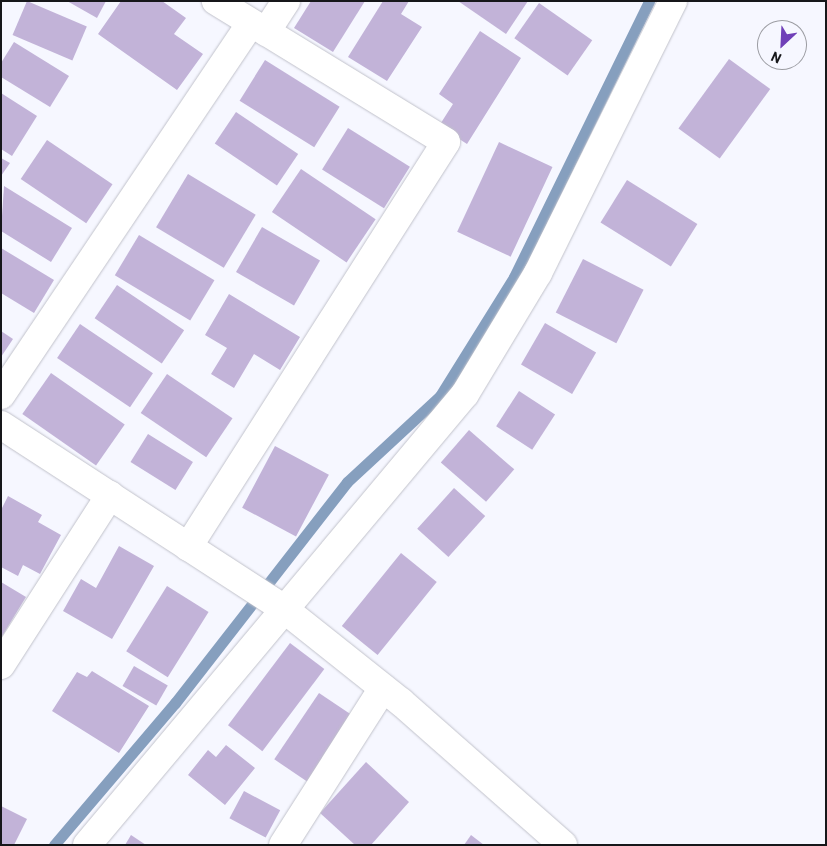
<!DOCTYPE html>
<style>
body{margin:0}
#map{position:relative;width:827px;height:846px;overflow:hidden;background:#f6f7ff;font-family:Barlow,sans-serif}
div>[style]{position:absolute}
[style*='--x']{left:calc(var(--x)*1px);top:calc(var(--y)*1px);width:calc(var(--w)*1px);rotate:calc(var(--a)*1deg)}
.stream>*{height:11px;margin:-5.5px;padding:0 5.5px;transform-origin:5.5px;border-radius:5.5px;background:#869fbe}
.building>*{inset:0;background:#c2b3d8;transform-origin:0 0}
.roads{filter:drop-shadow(0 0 1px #c1c2cb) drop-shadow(0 0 1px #c1c2cb)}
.minor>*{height:28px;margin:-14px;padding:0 14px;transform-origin:14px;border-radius:14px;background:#fff}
span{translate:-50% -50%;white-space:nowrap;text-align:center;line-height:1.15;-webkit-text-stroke:4.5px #f6f7ff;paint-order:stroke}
.frame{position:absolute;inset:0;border:2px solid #16171a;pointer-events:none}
.north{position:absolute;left:757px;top:20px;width:50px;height:50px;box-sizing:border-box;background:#f6f7ff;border:1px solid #9c9da3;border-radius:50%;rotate:205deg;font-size:14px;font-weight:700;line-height:20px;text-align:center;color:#16171a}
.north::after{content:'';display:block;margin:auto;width:18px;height:22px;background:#7040b8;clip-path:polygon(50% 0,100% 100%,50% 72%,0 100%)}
</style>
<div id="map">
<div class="stream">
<div style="--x:54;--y:845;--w:187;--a:-49.6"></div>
<div style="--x:175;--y:703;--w:280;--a:-52.1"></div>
<div style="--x:347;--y:482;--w:127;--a:-42.8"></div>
<div style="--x:440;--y:396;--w:140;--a:-58.1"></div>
<div style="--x:514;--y:277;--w:307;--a:-63.9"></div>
</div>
<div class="building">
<div style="left:27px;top:1px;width:65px;height:37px;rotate:23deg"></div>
<div style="clip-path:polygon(67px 1px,106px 1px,97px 18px)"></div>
<div style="clip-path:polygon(121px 1px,162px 1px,186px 18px,174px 34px,203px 54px,177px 90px,98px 34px)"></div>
<div style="clip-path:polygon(311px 1px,365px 1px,333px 52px,294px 28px)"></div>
<div style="clip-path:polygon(383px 1px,409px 1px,401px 14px,422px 27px,387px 81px,348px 57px)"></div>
<div style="clip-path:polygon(458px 1px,528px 1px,506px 34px)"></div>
<div style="left:539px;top:3px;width:65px;height:43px;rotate:35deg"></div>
<div style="clip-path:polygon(480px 31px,521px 58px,467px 144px,439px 126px,453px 104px,439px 94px)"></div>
<div style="clip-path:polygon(14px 42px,69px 76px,50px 107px,1px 77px,1px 63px)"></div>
<div style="left:729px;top:59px;width:51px;height:86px;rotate:36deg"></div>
<div style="left:265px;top:60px;width:88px;height:48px;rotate:32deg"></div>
<div style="clip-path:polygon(1px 93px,37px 116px,12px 156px,1px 149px)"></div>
<div style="left:236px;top:112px;width:75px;height:38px;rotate:34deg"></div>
<div style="left:348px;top:128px;width:73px;height:49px;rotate:32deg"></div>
<div style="left:47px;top:140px;width:79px;height:47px;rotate:34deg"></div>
<div style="left:499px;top:142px;width:59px;height:99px;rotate:25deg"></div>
<div style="clip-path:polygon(1px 158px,10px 163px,1px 176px)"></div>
<div style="left:301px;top:169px;width:90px;height:52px;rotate:34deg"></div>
<div style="left:188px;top:174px;width:79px;height:62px;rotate:31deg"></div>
<div style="left:627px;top:180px;width:83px;height:50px;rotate:32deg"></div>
<div style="clip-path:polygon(4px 186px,72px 228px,51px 262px,1px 231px)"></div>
<div style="left:262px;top:227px;width:67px;height:52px;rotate:30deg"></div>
<div style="left:139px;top:235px;width:88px;height:47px;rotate:31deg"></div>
<div style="clip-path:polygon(1px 248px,54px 280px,34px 313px,1px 293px)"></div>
<div style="left:583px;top:259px;width:68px;height:60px;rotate:27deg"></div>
<div style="left:117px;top:285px;width:81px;height:40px;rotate:34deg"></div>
<div style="clip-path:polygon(229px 294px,300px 337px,280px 370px,254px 354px,234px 388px,211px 374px,227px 348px,205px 335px)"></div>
<div style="left:545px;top:323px;width:59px;height:48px;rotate:30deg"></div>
<div style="left:80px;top:324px;width:88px;height:41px;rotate:34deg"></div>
<div style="clip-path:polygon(1px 331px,13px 339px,1px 357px)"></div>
<div style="left:51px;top:373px;width:90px;height:50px;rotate:35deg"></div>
<div style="left:167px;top:374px;width:79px;height:47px;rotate:34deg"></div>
<div style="left:519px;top:391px;width:43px;height:42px;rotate:33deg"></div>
<div style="left:469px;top:430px;width:60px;height:43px;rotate:41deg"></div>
<div style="left:148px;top:434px;width:53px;height:33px;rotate:32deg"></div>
<div style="left:275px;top:446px;width:61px;height:70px;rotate:28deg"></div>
<div style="left:454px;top:488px;width:42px;height:55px;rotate:42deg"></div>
<div style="clip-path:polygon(8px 496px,42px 515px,38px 522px,61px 535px,40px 574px,23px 565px,18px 576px,1px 567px,1px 510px)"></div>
<div style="clip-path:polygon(119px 546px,154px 566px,112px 639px,63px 611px,81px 579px,96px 588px)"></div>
<div style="left:401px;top:553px;width:46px;height:94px;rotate:39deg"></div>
<div style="clip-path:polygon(1px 582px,26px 597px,1px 638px)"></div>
<div style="left:167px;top:586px;width:49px;height:77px;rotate:32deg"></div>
<div style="left:290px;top:643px;width:43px;height:103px;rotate:37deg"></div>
<div style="left:134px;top:666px;width:39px;height:23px;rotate:30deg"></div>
<div style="clip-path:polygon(92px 671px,149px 706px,119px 753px,52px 711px,77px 672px,87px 677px)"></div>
<div style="left:319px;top:693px;width:40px;height:80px;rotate:34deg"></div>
<div style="clip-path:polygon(226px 745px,255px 768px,225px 805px,188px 775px,208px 750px,216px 757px)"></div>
<div style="clip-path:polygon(366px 762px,409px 802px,371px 845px,355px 845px,320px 813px)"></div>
<div style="left:244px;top:791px;width:41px;height:31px;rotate:28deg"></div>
<div style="clip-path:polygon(1px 806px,27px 819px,14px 845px,1px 845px)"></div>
<div style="clip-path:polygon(131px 835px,146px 845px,125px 845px)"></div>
<div style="clip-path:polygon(471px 835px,484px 845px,464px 845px)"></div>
</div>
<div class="roads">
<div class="minor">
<div style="--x:266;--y:32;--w:37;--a:-57"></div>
<div style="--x:1;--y:395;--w:448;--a:-56.1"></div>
<div style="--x:1;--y:425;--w:338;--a:33"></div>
<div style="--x:284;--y:609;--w:149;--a:38.5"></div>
<div style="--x:401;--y:702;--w:216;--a:41.4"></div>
<div style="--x:188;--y:547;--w:480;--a:-57.5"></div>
<div style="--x:446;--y:142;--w:270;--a:-148.5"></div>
<div style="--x:1;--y:665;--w:202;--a:-57.3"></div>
<div style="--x:87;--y:845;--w:588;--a:-50.03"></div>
<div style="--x:465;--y:394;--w:141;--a:-58.9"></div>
<div style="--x:538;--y:273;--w:304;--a:-63.6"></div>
<div style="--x:283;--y:845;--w:186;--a:-57.5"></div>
</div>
</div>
<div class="frame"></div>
<div class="north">N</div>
</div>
